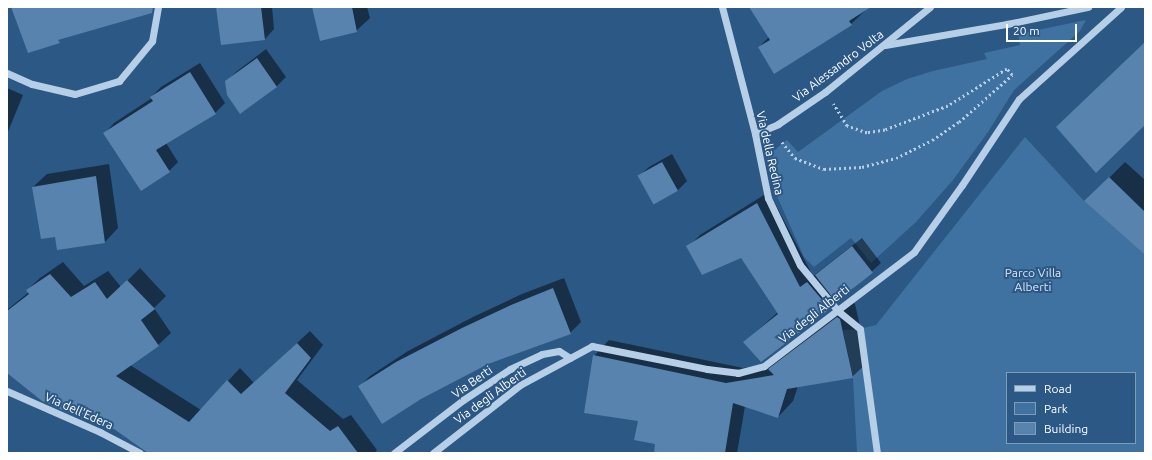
<!DOCTYPE html>
<style>
body{margin:0}
#map{position:relative;width:1152px;height:460px;overflow:hidden;background:#2b5885;font-family:Ubuntu,sans-serif}
div>[style]{position:absolute}
[style*='--x']{left:calc(var(--x)*1px);top:calc(var(--y)*1px);width:calc(var(--w)*1px);rotate:calc(var(--a)*1deg)}
.green>*{inset:0;background:#4072a1}
.shadow>*{inset:0;background:#0007}
.building>*{inset:0;background:#5783ae;transform-origin:0 0}
.path>*{height:2.5px;margin-top:-1.25px;transform-origin:0;background:repeating-linear-gradient(90deg,#b6cfe7 0 2px,transparent 0 5px)}
.minor>*{height:7px;margin:-3.5px;padding:0 3.5px;transform-origin:3.5px;border-radius:3.5px;background:#b6cfe7}
span{translate:-50% -50%;white-space:nowrap;text-align:center;line-height:1.15;-webkit-text-stroke:4px #2b5885;paint-order:stroke}
.street-label{font-size:12px;color:#fff}
.park-label{font-size:12px;color:#d9e8f6}
.frame{position:absolute;inset:0;border:8px solid #fff;pointer-events:none}
.legend{position:absolute;left:1006px;top:372px;width:130px;height:72px;box-sizing:border-box;background:#2b5885;border:1px solid #809bb6;margin:0;padding:5px 7px;list-style:none;font-size:12px;color:#fff}
.legend li{display:flex;align-items:center;gap:8px;height:20px}
.legend b{width:20px;border:1px solid #809bb6}
.scale{position:absolute;left:1006px;top:24px;width:71px;height:18px;box-sizing:border-box;border:2px solid #fff;border-top:0;padding-left:5px;font-size:12px;line-height:14px;white-space:nowrap;color:#fff;-webkit-text-stroke:3px #2b5885;paint-order:stroke}
</style>
<div id="map">
<div class="green">
<div style="clip-path:polygon(1086px 20px,1080px 31px,1014px 90px,988px 132px,953px 180px,916px 222px,871px 263px,851px 238px,814px 267px,804px 257px,772px 185px,767px 156px,787px 140px,798px 152px,882px 91px,907px 79px,933px 71px,987px 59px,984px 53px,1020px 45px,1018px 34px)"></div>
<div style="clip-path:polygon(evenodd,1025px 137px,1084px 201px,1145px 255px,1145px 453px,857px 453px,853px 378px,843px 330px,860px 329px,876px 325px,1025px 137px,1007px 373px,1135px 373px,1135px 443px,1007px 443px,1007px 373px)"></div>
</div>
<div class="shadow">
<div style="clip-path:polygon(217px 7px,272px 7px,274px 29px,265px 39px,222px 44px)"></div>
<div style="clip-path:polygon(313px 7px,367px 7px,370px 18px,356px 31px)"></div>
<div style="clip-path:polygon(750px 7px,869px 7px,851px 24px,759px 47px,769px 37px)"></div>
<div style="clip-path:polygon(266px 49px,286px 77px,277px 86px,241px 113px,226px 82px,236px 72px)"></div>
<div style="clip-path:polygon(200px 63px,225px 103px,215px 113px,166px 143px,178px 162px,169px 171px,105px 133px,114px 123px,152px 98px,151px 97px,161px 87px)"></div>
<div style="clip-path:polygon(7px 88px,23px 95px,7px 134px)"></div>
<div style="clip-path:polygon(672px 154px,687px 181px,678px 190px,654px 203px,639px 176px,649px 167px)"></div>
<div style="clip-path:polygon(1125px 162px,1145px 180px,1145px 253px,1102px 185px)"></div>
<div style="clip-path:polygon(109px 164px,118px 228px,105px 242px,56px 236px,33px 187px,47px 174px)"></div>
<div style="clip-path:polygon(769px 192px,813px 276px,862px 238px,881px 263px,830px 309px,745px 342px,778px 312px,741px 257px,688px 247px,700px 235px)"></div>
<div style="clip-path:polygon(63px 262px,84px 286px,108px 271px,121px 287px,140px 268px,166px 296px,154px 308px,171px 333px,158px 345px,130px 365px,201px 410px,240px 368px,254px 383px,310px 331px,323px 345px,297px 380px,343px 419px,351px 415px,377px 450px,374px 453px,150px 453px,115px 428px,7px 372px,7px 310px,29px 292px,27px 290px,40px 278px)"></div>
<div style="clip-path:polygon(564px 278px,581px 322px,570px 333px,360px 386px,370px 376px,408px 351px,473px 317px,522px 294px)"></div>
<div style="clip-path:polygon(853px 302px,855px 304px,868px 362px,852px 377px,798px 386px,793px 401px,778px 417px,745px 406px,737px 453px,655px 453px,656px 443px,594px 356px,609px 340px,743px 368px,776px 362px,785px 354px)"></div>
</div>
<div class="building">
<div style="clip-path:polygon(11px 7px,153px 7px,152px 13px,58px 40px,60px 43px,28px 53px)"></div>
<div style="clip-path:polygon(216px 7px,261px 7px,265px 40px,221px 45px)"></div>
<div style="clip-path:polygon(312px 7px,352px 7px,357px 32px,320px 41px)"></div>
<div style="clip-path:polygon(749px 7px,871px 7px,849px 21px,852px 25px,774px 74px,758px 47px,770px 40px)"></div>
<div style="clip-path:polygon(1145px 42px,1145px 125px,1096px 173px,1056px 127px)"></div>
<div style="clip-path:polygon(257px 58px,277px 87px,240px 114px,227px 95px,225px 81px)"></div>
<div style="clip-path:polygon(190px 72px,216px 114px,156px 150px,170px 172px,141px 191px,103px 133px,153px 101px,150px 97px)"></div>
<div style="left:662px;top:162px;width:33px;height:28px;rotate:61deg"></div>
<div style="clip-path:polygon(96px 176px,105px 243px,57px 250px,55px 237px,41px 239px,32px 187px)"></div>
<div style="clip-path:polygon(1109px 177px,1145px 212px,1145px 255px,1084px 201px)"></div>
<div style="clip-path:polygon(757px 203px,800px 287px,807px 282px,830px 309px,761px 362px,743px 342px,778px 314px,741px 258px,702px 275px,686px 246px)"></div>
<div style="left:852px;top:246px;width:34px;height:47px;rotate:52deg"></div>
<div style="clip-path:polygon(50px 274px,71px 297px,95px 282px,107px 299px,127px 280px,155px 309px,141px 320px,159px 346px,116px 376px,189px 422px,227px 380px,241px 394px,297px 343px,311px 358px,285px 393px,330px 431px,338px 426px,358px 453px,148px 453px,114px 429px,85px 420px,42px 401px,7px 373px,7px 311px,29px 294px,26px 290px)"></div>
<div style="clip-path:polygon(553px 288px,571px 334px,488px 364px,421px 399px,382px 424px,358px 386px,396px 362px,462px 328px,511px 305px)"></div>
<div style="clip-path:polygon(837px 317px,840px 319px,853px 378px,787px 389px,778px 418px,733px 403px,725px 453px,654px 453px,655px 444px,634px 440px,638px 421px,584px 413px,593px 355px,726px 383px,774px 375px,768px 369px)"></div>
</div>
<div class="path">
<div style="--x:782;--y:142;--w:21;--a:51"></div>
<div style="--x:795;--y:158;--w:31;--a:21"></div>
<div style="--x:824;--y:169;--w:38;--a:-3"></div>
<div style="--x:862;--y:167;--w:35;--a:-15"></div>
<div style="--x:896;--y:158;--w:40;--a:-26.6"></div>
<div style="--x:932;--y:140;--w:32;--a:-34"></div>
<div style="--x:959;--y:122;--w:71;--a:-41.6"></div>
<div style="--x:1012;--y:75;--w:8;--a:-130"></div>
<div style="--x:1007;--y:69;--w:70;--a:147.9"></div>
<div style="--x:948;--y:106;--w:67;--a:159.1"></div>
<div style="--x:885;--y:130;--w:18;--a:171"></div>
<div style="--x:867;--y:133;--w:21;--a:-161"></div>
<div style="--x:847;--y:126;--w:26;--a:-122"></div>
</div>
<div class="minor">
<div style="--x:722;--y:7;--w:131;--a:75.4"></div>
<div style="--x:755;--y:134;--w:65;--a:78.5"></div>
<div style="--x:768;--y:198;--w:74;--a:64.5"></div>
<div style="--x:800;--y:265;--w:60;--a:50.4"></div>
<div style="--x:838;--y:311;--w:28;--a:39"></div>
<div style="--x:860;--y:329;--w:125;--a:82.2"></div>
<div style="--x:885;--y:45;--w:124;--a:-9.8"></div>
<div style="--x:1007;--y:24;--w:83;--a:-11.9"></div>
<div style="--x:7;--y:73;--w:27;--a:24"></div>
<div style="--x:32;--y:84;--w:44;--a:13.1"></div>
<div style="--x:75;--y:94;--w:46;--a:-16.5"></div>
<div style="--x:119;--y:81;--w:52;--a:-50.5"></div>
<div style="--x:152;--y:41;--w:35;--a:-80"></div>
<div style="--x:755;--y:134;--w:25;--a:-23"></div>
<div style="--x:778;--y:124;--w:57;--a:-34.2"></div>
<div style="--x:825;--y:92;--w:135;--a:-39"></div>
<div style="--x:7;--y:391;--w:102;--a:23.8"></div>
<div style="--x:100;--y:432;--w:45;--a:27.7"></div>
<div style="--x:394;--y:453;--w:87;--a:-37.5"></div>
<div style="--x:463;--y:400;--w:56;--a:-33.4"></div>
<div style="--x:510;--y:369;--w:35;--a:-25"></div>
<div style="--x:542;--y:354;--w:17;--a:-10"></div>
<div style="--x:559;--y:351;--w:13;--a:32"></div>
<div style="--x:433;--y:453;--w:110;--a:-38"></div>
<div style="--x:520;--y:385;--w:82;--a:-28.4"></div>
<div style="--x:592;--y:346;--w:117;--a:11.3"></div>
<div style="--x:707;--y:369;--w:31;--a:7"></div>
<div style="--x:738;--y:373;--w:27;--a:-15"></div>
<div style="--x:764;--y:366;--w:188;--a:-37.2"></div>
<div style="--x:914;--y:252;--w:82;--a:-54.4"></div>
<div style="--x:962;--y:185;--w:103;--a:-56.5"></div>
<div style="--x:1019;--y:99;--w:137;--a:-42"></div>
</div>
<div class="street-label">
<span style="left:838px;top:66px;rotate:-37deg">Via Alessandro Volta</span>
<span style="left:770px;top:153px;rotate:77deg">Via della Redina</span>
<span style="left:814px;top:314px;rotate:-38deg">Via degli Alberti</span>
<span style="left:472px;top:382px;rotate:-35deg">Via Berti</span>
<span style="left:490px;top:396px;rotate:-36deg">Via degli Alberti</span>
<span style="left:79px;top:411px;rotate:24deg">Via dell'Edera</span>
</div>
<div class="park-label">
<span style="left:1033px;top:280px">Parco Villa<br>Alberti</span>
</div>
<div class="frame"></div>
<ul class="legend">
<li><b style="height:5px;background:#b6cfe7"></b>Road</li>
<li><b style="height:11px;background:#4072a1"></b>Park</li>
<li><b style="height:11px;background:#5783ae"></b>Building</li>
</ul>
<div class="scale">20 m</div>
</div>
